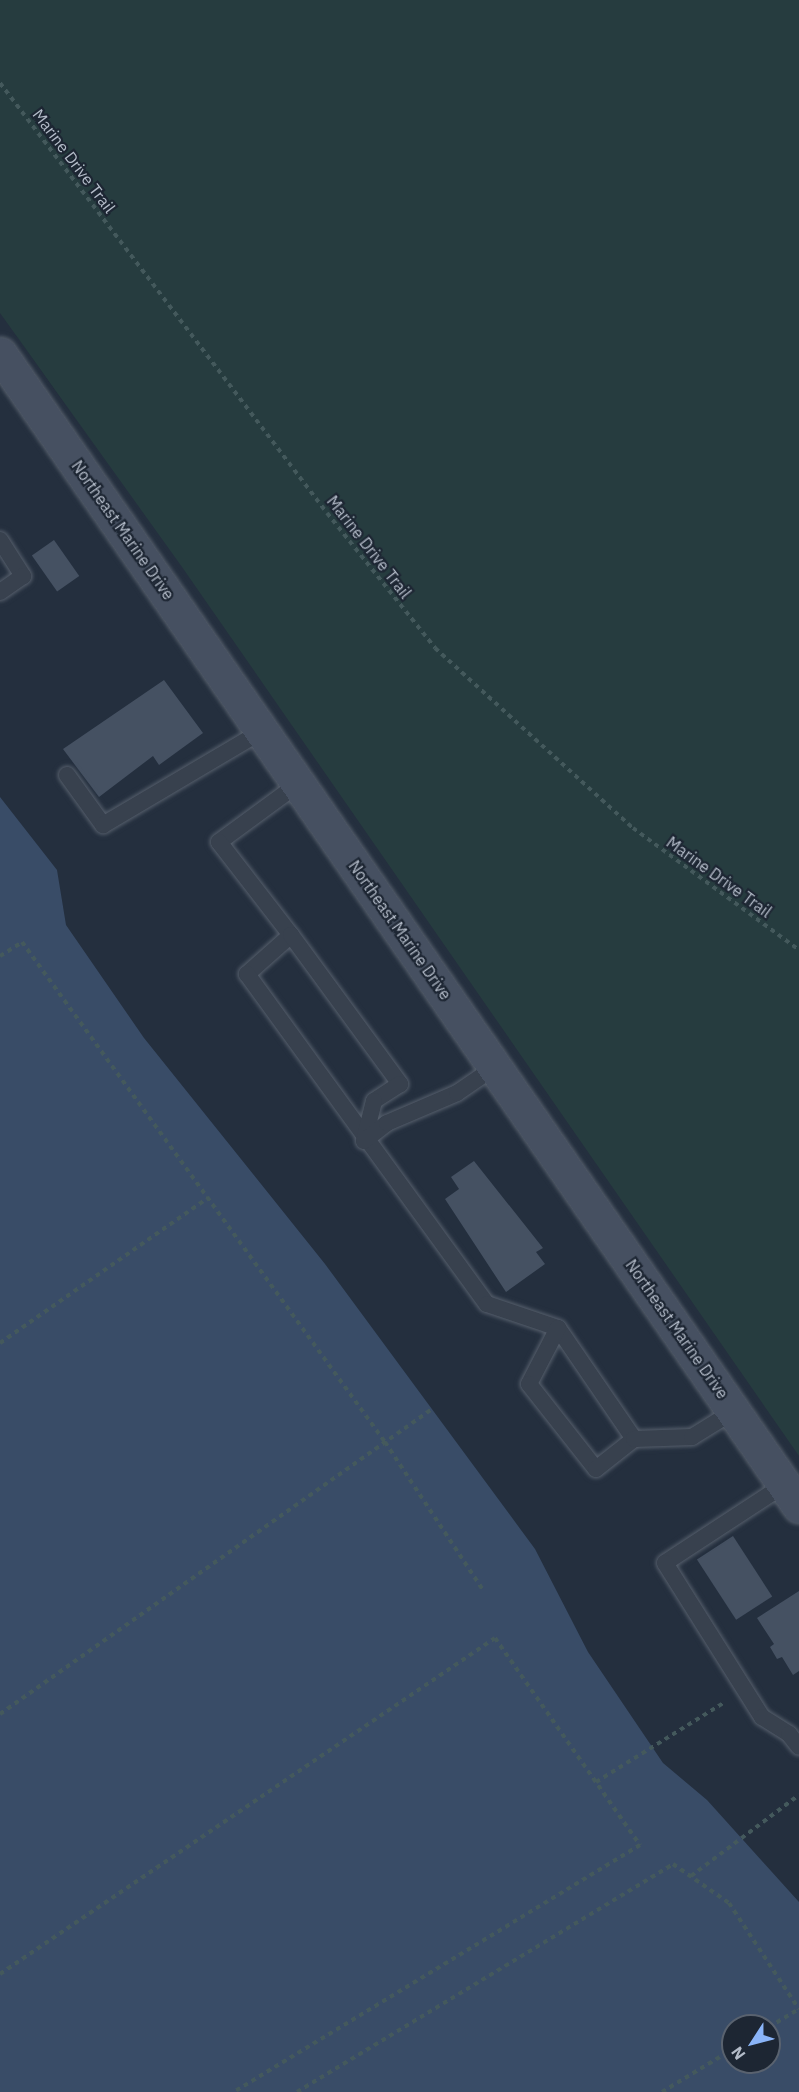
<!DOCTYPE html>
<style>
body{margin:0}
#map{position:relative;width:799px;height:2092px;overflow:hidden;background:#242f3e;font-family:"IBM Plex Sans",sans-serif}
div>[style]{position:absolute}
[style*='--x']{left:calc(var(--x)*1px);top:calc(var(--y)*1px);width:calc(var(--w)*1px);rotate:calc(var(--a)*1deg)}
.green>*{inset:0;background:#263c3f}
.water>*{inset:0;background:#394c67}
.building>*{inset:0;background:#455162;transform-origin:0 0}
.path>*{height:4px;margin-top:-2px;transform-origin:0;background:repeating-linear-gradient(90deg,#44595c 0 4.5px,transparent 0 9px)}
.roads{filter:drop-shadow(0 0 2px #565f6c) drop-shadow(0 0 2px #565f6c)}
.service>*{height:16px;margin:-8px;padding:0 8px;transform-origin:8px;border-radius:8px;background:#38414e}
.secondary>*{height:33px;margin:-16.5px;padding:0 16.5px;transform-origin:16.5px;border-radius:16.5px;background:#465061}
span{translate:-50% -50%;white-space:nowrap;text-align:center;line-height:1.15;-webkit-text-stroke:4.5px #1d2633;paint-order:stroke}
.street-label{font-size:16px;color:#b4bcc9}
.north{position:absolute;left:721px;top:2014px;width:60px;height:60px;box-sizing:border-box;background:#1d2633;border:2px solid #59626f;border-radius:50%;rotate:234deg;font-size:16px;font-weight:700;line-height:24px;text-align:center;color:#b4bcc9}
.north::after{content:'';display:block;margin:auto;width:21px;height:27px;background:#8ab4f8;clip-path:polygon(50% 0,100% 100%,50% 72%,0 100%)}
</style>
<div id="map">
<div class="green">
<div style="clip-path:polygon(0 0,799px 0,799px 1456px,182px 567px,0 313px)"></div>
</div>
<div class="water">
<div style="clip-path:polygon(evenodd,0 797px,57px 870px,66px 925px,144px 1038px,325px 1264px,535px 1549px,588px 1652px,663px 1763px,707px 1800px,799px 1902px,799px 2092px,0 2092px,0 797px,733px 2026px,769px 2026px,769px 2062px,733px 2062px,733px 2026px)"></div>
</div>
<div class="building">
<div style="left:54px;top:540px;width:44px;height:27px;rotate:55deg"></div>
<div style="clip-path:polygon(164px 680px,203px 733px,159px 765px,153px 756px,99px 797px,63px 749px)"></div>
<div style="clip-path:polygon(474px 1161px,543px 1248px,536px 1252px,545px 1264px,506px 1292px,445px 1199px,459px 1189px,451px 1177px)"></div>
<div style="left:733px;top:1536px;width:72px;height:43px;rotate:57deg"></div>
<div style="clip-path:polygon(799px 1591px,799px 1671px,793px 1675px,782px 1657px,777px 1659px,770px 1647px,774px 1644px,757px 1618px)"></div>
</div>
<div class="path">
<div style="--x:0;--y:83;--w:540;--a:52.75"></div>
<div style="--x:327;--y:513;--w:173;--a:51.3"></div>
<div style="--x:435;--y:648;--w:268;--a:42.3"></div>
<div style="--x:633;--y:828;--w:206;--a:36.3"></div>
<div style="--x:0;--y:956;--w:26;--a:-32"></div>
<div style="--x:22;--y:942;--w:618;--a:54.02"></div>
<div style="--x:385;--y:1442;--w:178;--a:56.5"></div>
<div style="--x:0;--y:1343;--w:254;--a:-34.9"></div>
<div style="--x:0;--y:1714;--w:529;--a:-35.22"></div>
<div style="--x:596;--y:1782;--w:152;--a:-31.8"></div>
<div style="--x:691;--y:1876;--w:135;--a:-36.9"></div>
<div style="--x:0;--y:1974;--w:598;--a:-34.17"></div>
<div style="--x:495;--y:1638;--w:253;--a:55"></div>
<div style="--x:640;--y:1845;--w:476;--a:148.7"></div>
<div style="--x:769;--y:2027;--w:35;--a:-31"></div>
<div style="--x:297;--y:2092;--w:440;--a:-31.2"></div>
<div style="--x:673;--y:1864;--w:68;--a:34.9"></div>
<div style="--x:729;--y:1903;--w:127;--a:56.6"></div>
<div style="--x:662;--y:2092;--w:83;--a:-31.2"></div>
</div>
<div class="roads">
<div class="service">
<div style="--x:0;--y:540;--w:43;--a:57.4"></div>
<div style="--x:23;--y:576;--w:28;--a:145"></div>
<div style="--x:67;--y:775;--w:62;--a:54.2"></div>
<div style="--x:103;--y:825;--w:185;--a:-30.6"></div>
<div style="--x:298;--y:784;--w:98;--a:143.7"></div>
<div style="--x:219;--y:842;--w:118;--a:52.3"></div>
<div style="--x:291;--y:935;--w:59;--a:138.4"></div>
<div style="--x:247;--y:974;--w:408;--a:54"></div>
<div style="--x:487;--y:1304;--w:75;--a:18.7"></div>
<div style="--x:558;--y:1328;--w:135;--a:55.6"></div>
<div style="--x:291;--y:935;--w:185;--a:53.8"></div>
<div style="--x:400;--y:1084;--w:31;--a:147"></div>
<div style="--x:374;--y:1101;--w:41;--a:104"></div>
<div style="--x:364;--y:1141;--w:29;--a:-38"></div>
<div style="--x:387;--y:1123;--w:76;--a:-23.2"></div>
<div style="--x:457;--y:1093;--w:46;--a:-34.4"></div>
<div style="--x:558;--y:1328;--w:63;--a:117.4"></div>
<div style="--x:529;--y:1384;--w:108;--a:51.8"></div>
<div style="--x:596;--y:1469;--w:48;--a:-38.3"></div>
<div style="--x:634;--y:1439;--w:58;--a:-2"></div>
<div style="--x:692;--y:1437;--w:49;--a:-31.8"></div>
<div style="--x:784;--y:1485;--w:142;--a:146.8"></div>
<div style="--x:665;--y:1563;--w:182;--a:57.8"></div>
<div style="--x:762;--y:1717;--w:32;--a:32"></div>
<div style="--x:789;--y:1734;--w:16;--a:52"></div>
</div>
<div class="secondary">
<div style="--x:0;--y:354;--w:1402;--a:55.26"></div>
</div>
</div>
<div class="street-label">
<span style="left:74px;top:161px;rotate:53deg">Marine Drive Trail</span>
<span style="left:123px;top:530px;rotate:55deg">Northeast Marine Drive</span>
<span style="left:369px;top:547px;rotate:52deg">Marine Drive Trail</span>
<span style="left:719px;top:877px;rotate:36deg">Marine Drive Trail</span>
<span style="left:400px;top:930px;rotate:55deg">Northeast Marine Drive</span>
<span style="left:677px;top:1329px;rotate:55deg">Northeast Marine Drive</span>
</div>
<div class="north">N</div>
</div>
